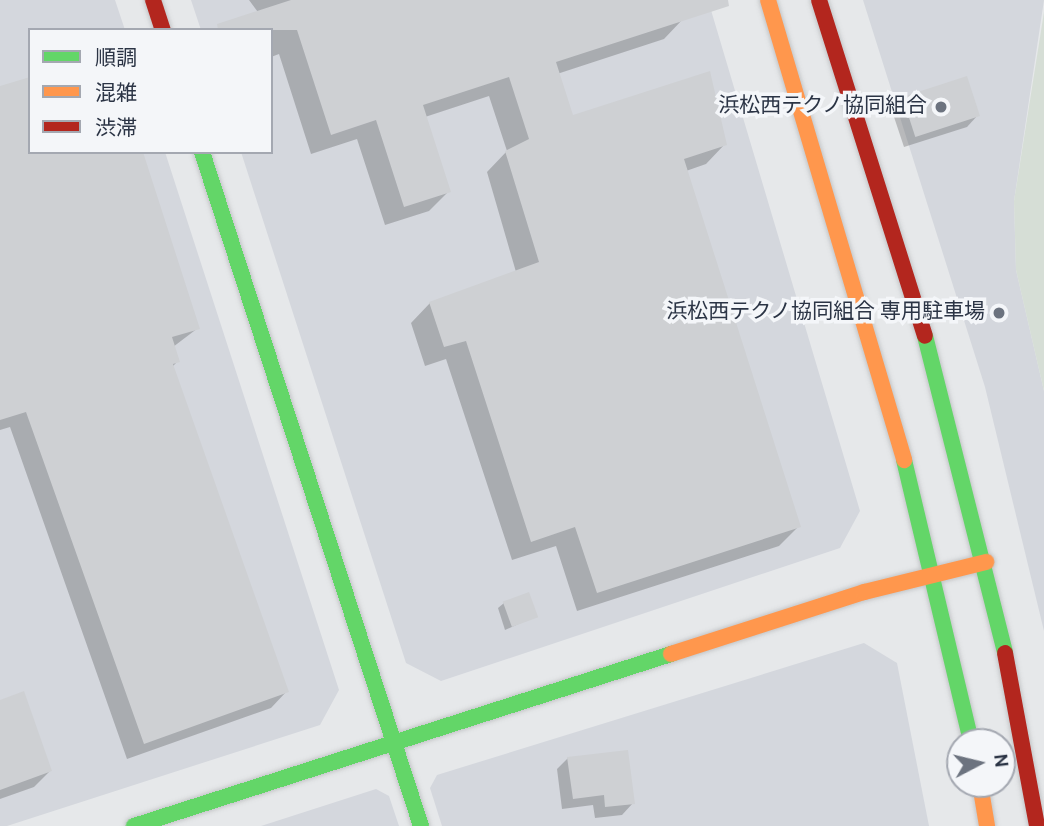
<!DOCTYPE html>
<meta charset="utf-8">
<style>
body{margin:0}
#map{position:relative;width:1044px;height:826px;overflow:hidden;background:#e6e8ea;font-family:Overpass,"Noto Sans JP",sans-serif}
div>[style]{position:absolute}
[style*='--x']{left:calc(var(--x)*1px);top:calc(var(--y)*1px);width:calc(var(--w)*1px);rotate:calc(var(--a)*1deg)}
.built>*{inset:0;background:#d4d7dd}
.green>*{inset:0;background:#d6ded6}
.shadow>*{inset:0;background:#0003}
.building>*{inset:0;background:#ced0d3;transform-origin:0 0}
.roads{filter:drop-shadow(0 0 2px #c4c6c8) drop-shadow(0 0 2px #c4c6c8)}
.fast>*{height:16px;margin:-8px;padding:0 8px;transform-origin:8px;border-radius:8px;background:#63d668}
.slow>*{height:16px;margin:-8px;padding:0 8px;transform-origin:8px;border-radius:8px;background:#ff974d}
.jam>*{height:16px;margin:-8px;padding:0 8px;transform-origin:8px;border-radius:8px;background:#b3261e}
.dots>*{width:19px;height:19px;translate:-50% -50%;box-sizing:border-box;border:4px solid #f4f6f9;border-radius:50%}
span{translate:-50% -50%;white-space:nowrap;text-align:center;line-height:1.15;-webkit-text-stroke:7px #f4f6f9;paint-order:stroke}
.poi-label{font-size:21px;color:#2b3445}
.right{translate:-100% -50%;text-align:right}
.legend{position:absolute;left:28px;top:28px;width:245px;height:126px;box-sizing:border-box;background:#f4f6f9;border:2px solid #a4a8b1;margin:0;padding:9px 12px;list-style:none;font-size:21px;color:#2b3445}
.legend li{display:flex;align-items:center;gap:14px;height:35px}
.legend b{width:35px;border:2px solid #a4a8b1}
.north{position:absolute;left:946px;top:728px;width:70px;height:70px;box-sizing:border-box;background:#f4f6f9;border:2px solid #a4a8b1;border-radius:50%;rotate:83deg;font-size:19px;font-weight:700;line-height:28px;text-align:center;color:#2b3445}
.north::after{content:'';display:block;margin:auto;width:24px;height:32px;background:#6c737f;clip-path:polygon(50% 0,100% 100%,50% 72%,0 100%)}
</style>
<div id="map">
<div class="built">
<div style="clip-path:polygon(0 0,115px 0,125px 30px,30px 30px,30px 152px,165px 152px,339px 690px,320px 725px,7px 826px,0 826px)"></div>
<div style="clip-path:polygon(191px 0,708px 0,860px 511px,840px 548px,441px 681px,406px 663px,241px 152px,271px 152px,271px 30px,201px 30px)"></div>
<div style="clip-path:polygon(863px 0,1044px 0,1014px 201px,1016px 270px,1044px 391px,1044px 631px,985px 387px)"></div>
<div style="clip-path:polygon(864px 643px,897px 663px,929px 826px,442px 826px,430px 788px,437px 775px)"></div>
<div style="clip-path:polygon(376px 789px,389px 796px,399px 826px,261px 826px)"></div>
</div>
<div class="green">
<div style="clip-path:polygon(1044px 12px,1044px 391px,1016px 270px,1014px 201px)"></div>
</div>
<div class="shadow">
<div style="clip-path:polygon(249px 0,677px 0,683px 19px,664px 39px,557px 74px,572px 117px,725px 144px,706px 164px,686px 171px,799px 526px,779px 546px,577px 611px,556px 546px,512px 560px,446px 359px,425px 366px,411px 323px,430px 303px,516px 272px,487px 172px,507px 151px,489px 96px,425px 117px,449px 191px,429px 211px,385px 225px,357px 139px,311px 154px,279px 54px,271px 57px,271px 30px)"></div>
<div style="clip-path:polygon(0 88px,30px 152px,198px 328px,173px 347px,178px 361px,172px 367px,287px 691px,271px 708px,127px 759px,10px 427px,0 430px)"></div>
<div style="clip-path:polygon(904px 99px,978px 115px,967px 127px,904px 147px,892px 111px)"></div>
<div style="clip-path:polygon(504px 603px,536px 616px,505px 630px,498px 608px)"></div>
<div style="clip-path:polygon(0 702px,50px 771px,34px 787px,0 799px)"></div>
<div style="clip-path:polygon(568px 758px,633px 803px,622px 815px,595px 818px,593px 805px,562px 809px,557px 769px)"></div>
</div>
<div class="building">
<div style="clip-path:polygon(291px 0,728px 0,729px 6px,556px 62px,573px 115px,710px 71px,727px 145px,684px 159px,801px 527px,597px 593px,575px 527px,531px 542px,466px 341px,444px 347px,429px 302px,539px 262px,505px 151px,529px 139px,509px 77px,423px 105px,451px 192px,404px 207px,376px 120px,331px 135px,297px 30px,218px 30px,217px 24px)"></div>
<div style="left:967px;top:76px;width:42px;height:68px;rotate:72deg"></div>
<div style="clip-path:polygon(30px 77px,30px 152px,143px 152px,200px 329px,172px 337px,180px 362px,173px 364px,289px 692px,144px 744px,26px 412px,0 420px,0 86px)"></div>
<div style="left:529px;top:592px;width:27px;height:28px;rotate:70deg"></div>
<div style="clip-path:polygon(24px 691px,52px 771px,0 790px,0 700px)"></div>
<div style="clip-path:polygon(628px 750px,635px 804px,605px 807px,604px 795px,573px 799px,567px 757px)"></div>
</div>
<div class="roads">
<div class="fast">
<div style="--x:202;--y:152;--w:709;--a:72"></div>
<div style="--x:925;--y:336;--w:327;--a:75.8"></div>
<div style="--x:904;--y:460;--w:290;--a:76.6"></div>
<div style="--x:134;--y:826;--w:564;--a:-17.76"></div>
</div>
<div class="slow">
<div style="--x:768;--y:0;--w:480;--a:73.5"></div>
<div style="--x:671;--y:654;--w:203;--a:-17.8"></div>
<div style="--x:864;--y:592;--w:126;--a:-13.8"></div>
<div style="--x:980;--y:784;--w:43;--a:80.5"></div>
</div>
<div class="jam">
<div style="--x:153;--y:0;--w:32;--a:72"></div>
<div style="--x:819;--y:0;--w:352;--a:72.5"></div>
<div style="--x:1005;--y:653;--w:176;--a:79.5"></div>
</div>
</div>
<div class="dots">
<div style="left:941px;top:107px;background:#6c737f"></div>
<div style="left:999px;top:313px;background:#6c737f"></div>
</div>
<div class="poi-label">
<span class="right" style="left:927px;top:107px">浜松西テクノ協同組合</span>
<span class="right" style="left:985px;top:313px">浜松西テクノ協同組合 専用駐車場</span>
</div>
<ul class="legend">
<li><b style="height:9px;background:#63d668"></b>順調</li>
<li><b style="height:9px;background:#ff974d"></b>混雑</li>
<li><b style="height:9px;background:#b3261e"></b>渋滞</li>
</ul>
<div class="north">N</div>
</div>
